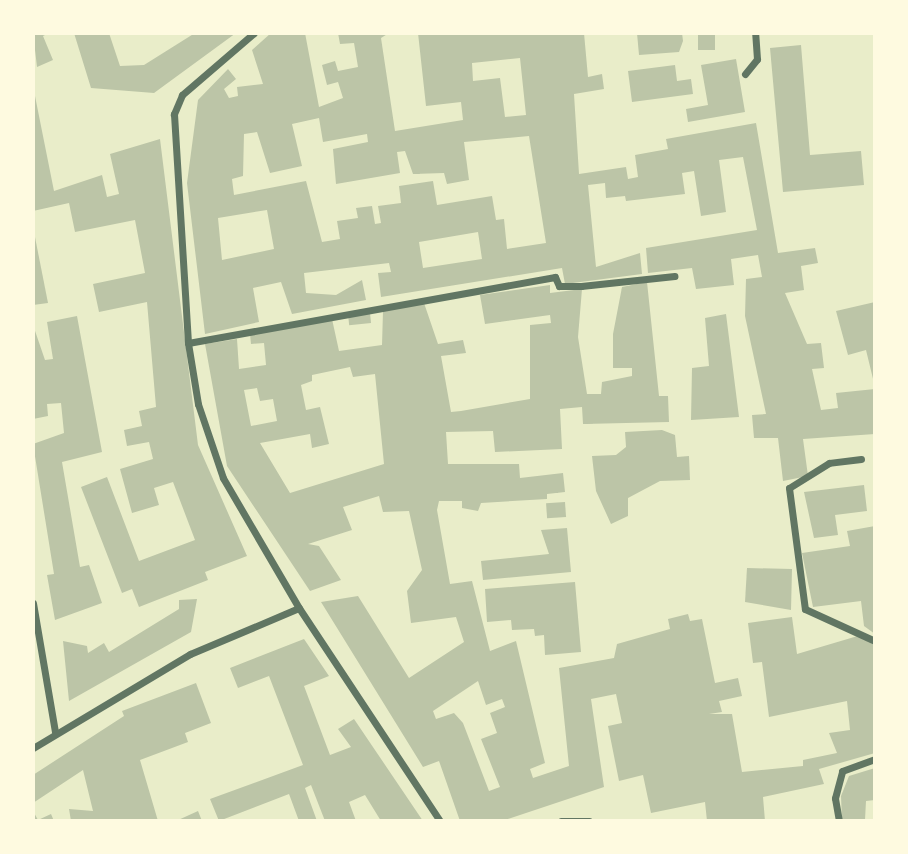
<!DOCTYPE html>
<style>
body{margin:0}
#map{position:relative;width:908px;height:854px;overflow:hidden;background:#e9edc9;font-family:Ubuntu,sans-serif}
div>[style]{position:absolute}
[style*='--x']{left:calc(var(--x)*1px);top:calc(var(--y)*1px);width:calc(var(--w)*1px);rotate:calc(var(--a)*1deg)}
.building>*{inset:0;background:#bcc5a7;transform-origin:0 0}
.minor>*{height:7px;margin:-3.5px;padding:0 3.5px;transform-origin:3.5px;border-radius:3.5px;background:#617663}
span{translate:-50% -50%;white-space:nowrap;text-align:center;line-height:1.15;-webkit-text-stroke:7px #fefae0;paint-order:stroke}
.frame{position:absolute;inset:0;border:35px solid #fefae0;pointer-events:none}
</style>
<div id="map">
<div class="building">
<div style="clip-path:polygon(33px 33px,49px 33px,43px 36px,53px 60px,37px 67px)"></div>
<div style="clip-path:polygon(74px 33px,109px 33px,120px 66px,144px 65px,195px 33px,236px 33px,154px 93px,91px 88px)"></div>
<div style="clip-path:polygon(evenodd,271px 33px,305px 33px,319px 107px,343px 98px,338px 82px,327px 85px,322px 65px,335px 61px,338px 71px,358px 67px,354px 43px,340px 44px,338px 33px,389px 33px,381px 38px,395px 131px,463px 120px,461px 102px,426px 106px,418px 33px,584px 33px,588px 77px,602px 74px,604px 89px,574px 94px,579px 174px,626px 167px,628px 179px,638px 177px,635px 155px,668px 149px,666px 139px,756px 123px,778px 253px,815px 248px,818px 263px,801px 266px,804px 290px,785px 293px,807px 344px,821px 343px,824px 368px,812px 369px,821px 410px,838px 408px,836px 393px,875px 389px,875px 434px,803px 439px,808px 476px,783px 481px,778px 438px,754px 438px,752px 415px,766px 414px,745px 316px,746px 279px,762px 277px,758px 255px,731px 259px,734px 285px,696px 289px,692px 268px,648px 273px,646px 248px,757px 230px,743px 157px,719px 160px,726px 212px,701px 216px,694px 171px,682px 173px,685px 194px,626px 201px,625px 196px,606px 198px,605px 183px,588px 185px,596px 267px,640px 253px,642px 274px,565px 284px,562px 268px,381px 297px,378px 273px,391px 272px,389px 263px,304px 273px,306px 293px,336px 295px,362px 280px,366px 300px,292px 314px,281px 282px,253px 288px,259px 322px,205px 334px,187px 183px,198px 100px,228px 69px,236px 79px,224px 89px,229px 98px,238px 96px,237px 87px,263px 84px,252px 50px,271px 33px,520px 58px,526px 115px,505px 117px,500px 78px,473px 81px,472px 63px,520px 58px,271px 33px,319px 118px,323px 142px,367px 134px,368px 142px,333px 149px,336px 184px,400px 173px,397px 152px,405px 151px,413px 174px,444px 173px,447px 184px,469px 180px,464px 142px,529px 136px,546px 243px,507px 249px,504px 219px,496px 220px,492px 196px,437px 205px,433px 181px,399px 186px,401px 203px,378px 206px,381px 223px,375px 224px,372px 206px,356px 208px,358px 218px,337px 221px,340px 239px,322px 242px,306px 181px,234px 195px,232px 179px,243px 176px,244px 134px,257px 132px,270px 173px,302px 166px,292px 124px,319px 118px,271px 33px,267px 210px,274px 249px,222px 260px,218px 218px,267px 210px,271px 33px,478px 232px,482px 259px,423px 268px,419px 242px,478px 232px)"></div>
<div style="clip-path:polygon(637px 33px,682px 33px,683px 41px,679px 52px,639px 55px)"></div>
<div style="left:698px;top:33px;width:17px;height:17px"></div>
<div style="clip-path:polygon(801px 45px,810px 155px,861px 151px,864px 185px,783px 192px,770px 48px)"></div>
<div style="clip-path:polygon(736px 59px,745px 112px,688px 122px,686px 109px,708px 105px,701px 65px)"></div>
<div style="clip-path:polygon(675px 65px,677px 81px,691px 79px,693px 94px,632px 102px,628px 71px)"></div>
<div style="clip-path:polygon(33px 86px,54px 191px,102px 175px,107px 197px,119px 194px,110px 154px,160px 139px,198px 445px,247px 556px,205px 572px,208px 580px,139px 607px,132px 589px,122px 593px,81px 487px,107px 477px,139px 561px,195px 540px,173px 482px,154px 488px,159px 505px,132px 513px,120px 469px,153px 459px,149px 442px,127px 446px,124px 430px,142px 426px,139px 411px,156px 407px,147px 302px,99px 312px,93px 284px,145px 273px,135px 220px,75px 232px,69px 203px,33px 211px)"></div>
<div style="clip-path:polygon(33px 227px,48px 303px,33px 305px)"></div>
<div style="clip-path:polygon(evenodd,647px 282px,659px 396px,668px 396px,669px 422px,583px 424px,582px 407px,560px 409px,562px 449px,495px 452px,493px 431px,446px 432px,448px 464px,519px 464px,520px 478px,563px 473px,565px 492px,547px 494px,547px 499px,481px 503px,478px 511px,462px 508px,462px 501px,439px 501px,437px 510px,450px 584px,472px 581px,490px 651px,516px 641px,545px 763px,530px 769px,533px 778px,569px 766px,559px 668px,614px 658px,617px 644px,670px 629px,668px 619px,688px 614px,690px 621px,702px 619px,715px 683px,738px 678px,742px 696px,719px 701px,722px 712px,709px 714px,732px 714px,742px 772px,803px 766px,803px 760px,837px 753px,829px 733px,850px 730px,847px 701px,769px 717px,762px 662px,753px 663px,748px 623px,792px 617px,797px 654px,861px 635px,875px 646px,875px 753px,819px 769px,824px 784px,763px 797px,765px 821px,707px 821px,705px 802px,651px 813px,643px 775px,619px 781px,608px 726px,622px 723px,616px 694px,591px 699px,604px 787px,502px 821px,460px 821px,439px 761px,423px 767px,321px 602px,358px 596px,409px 678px,464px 642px,456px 617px,411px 623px,407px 591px,422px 570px,409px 511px,383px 512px,379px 496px,343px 507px,352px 530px,308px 544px,319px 546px,341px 580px,310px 591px,227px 466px,205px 344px,237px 339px,239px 369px,266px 365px,264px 343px,251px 344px,250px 334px,332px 319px,339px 351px,382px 345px,383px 311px,424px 303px,438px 344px,463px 340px,466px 353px,441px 356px,451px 412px,461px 411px,530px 399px,530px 325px,551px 323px,550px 315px,485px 324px,480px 295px,550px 285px,550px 293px,582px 289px,578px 337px,587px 394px,601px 394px,602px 382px,632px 376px,632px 368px,613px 368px,613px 334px,622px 287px,647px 282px,350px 367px,353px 377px,375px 374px,384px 464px,290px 493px,260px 443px,310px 434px,312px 448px,329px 444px,320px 407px,306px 410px,301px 385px,312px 381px,312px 375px,350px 367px,647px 282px,257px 388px,260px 401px,273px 399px,277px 421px,251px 426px,244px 390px,257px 388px,647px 282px,478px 681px,486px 705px,502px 699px,505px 707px,490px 713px,497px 733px,481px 739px,500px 787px,489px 791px,463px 723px,454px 713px,436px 719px,433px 711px,478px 681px)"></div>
<div style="clip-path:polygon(875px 302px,875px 383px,874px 383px,866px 350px,848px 355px,836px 311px)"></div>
<div style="left:370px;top:313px;width:10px;height:22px;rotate:84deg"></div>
<div style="clip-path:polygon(726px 314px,739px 417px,691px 420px,692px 368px,709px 366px,705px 318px)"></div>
<div style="clip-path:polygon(77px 316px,102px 452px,62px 462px,80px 567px,89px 565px,102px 603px,55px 620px,47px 575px,54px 574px,33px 444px,64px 433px,61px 403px,47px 404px,48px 416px,33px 419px,33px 325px,45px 360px,53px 359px,47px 322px)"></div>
<div style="clip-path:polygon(662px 430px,675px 435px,677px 457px,689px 456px,690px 480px,660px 481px,628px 498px,628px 516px,611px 524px,596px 491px,592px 456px,616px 455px,626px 447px,625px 432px)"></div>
<div style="clip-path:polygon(864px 485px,867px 511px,835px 515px,838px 535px,814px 538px,804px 492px)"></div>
<div style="left:565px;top:502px;width:15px;height:19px;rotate:86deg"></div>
<div style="clip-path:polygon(875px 526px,875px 634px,864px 626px,861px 601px,813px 607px,802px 553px,850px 546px,847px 531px)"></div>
<div style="clip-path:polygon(567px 528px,571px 572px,483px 580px,481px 561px,549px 554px,541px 530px)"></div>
<div style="clip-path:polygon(747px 568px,792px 569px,791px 610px,745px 602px)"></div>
<div style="clip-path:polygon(575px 582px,581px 652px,545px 655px,544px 635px,535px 636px,534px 629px,512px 630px,511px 620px,487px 622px,485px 589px)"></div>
<div style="clip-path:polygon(197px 599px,191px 632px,69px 701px,63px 641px,87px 646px,88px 653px,104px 643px,109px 652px,179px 609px,179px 600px)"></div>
<div style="clip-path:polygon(304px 639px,329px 676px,304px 686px,330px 755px,351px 747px,338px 729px,354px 719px,423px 821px,381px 821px,365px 795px,349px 802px,356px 821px,325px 821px,311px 785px,305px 788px,317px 821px,299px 821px,289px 794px,219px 821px,210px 799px,303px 765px,269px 676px,238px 688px,230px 668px)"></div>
<div style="clip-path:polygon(196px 683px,211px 723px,185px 733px,188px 742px,140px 760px,158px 821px,71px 821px,69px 809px,93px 811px,83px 770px,33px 803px,33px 775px,124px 716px,122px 711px)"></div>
<div style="clip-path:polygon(875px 768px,875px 800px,866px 801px,865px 820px,842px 821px,841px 796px,849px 776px)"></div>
<div style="clip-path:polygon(33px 811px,38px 820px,51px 814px,54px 821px,33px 821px)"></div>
<div style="clip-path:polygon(198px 811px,202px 821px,176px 821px)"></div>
</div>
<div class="minor">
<div style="--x:254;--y:33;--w:95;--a:139.3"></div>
<div style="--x:182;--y:95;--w:21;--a:113"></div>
<div style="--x:174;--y:114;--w:229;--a:86.5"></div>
<div style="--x:188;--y:343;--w:62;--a:80.7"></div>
<div style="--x:198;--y:404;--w:78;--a:71.3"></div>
<div style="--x:223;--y:478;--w:151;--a:59.7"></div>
<div style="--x:299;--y:608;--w:255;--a:56.5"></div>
<div style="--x:745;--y:74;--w:19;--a:-51"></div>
<div style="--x:757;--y:59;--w:26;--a:-94"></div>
<div style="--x:188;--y:343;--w:373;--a:-10.2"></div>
<div style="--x:555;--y:277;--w:10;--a:66"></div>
<div style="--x:559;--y:286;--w:22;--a:0"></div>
<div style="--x:581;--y:286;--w:94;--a:-6.1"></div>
<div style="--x:861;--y:459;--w:32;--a:173"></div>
<div style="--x:829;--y:463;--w:47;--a:148"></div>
<div style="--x:789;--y:488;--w:122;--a:82.5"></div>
<div style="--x:805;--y:609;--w:77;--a:24.6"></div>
<div style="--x:33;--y:603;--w:131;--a:80.3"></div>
<div style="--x:33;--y:748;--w:183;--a:-30.9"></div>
<div style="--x:190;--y:654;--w:118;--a:-22.9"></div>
<div style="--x:561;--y:821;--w:28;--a:0"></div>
<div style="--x:839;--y:821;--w:23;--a:-100"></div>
<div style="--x:835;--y:798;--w:28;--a:-75"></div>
<div style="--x:842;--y:771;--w:35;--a:-20"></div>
</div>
<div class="frame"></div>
</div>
